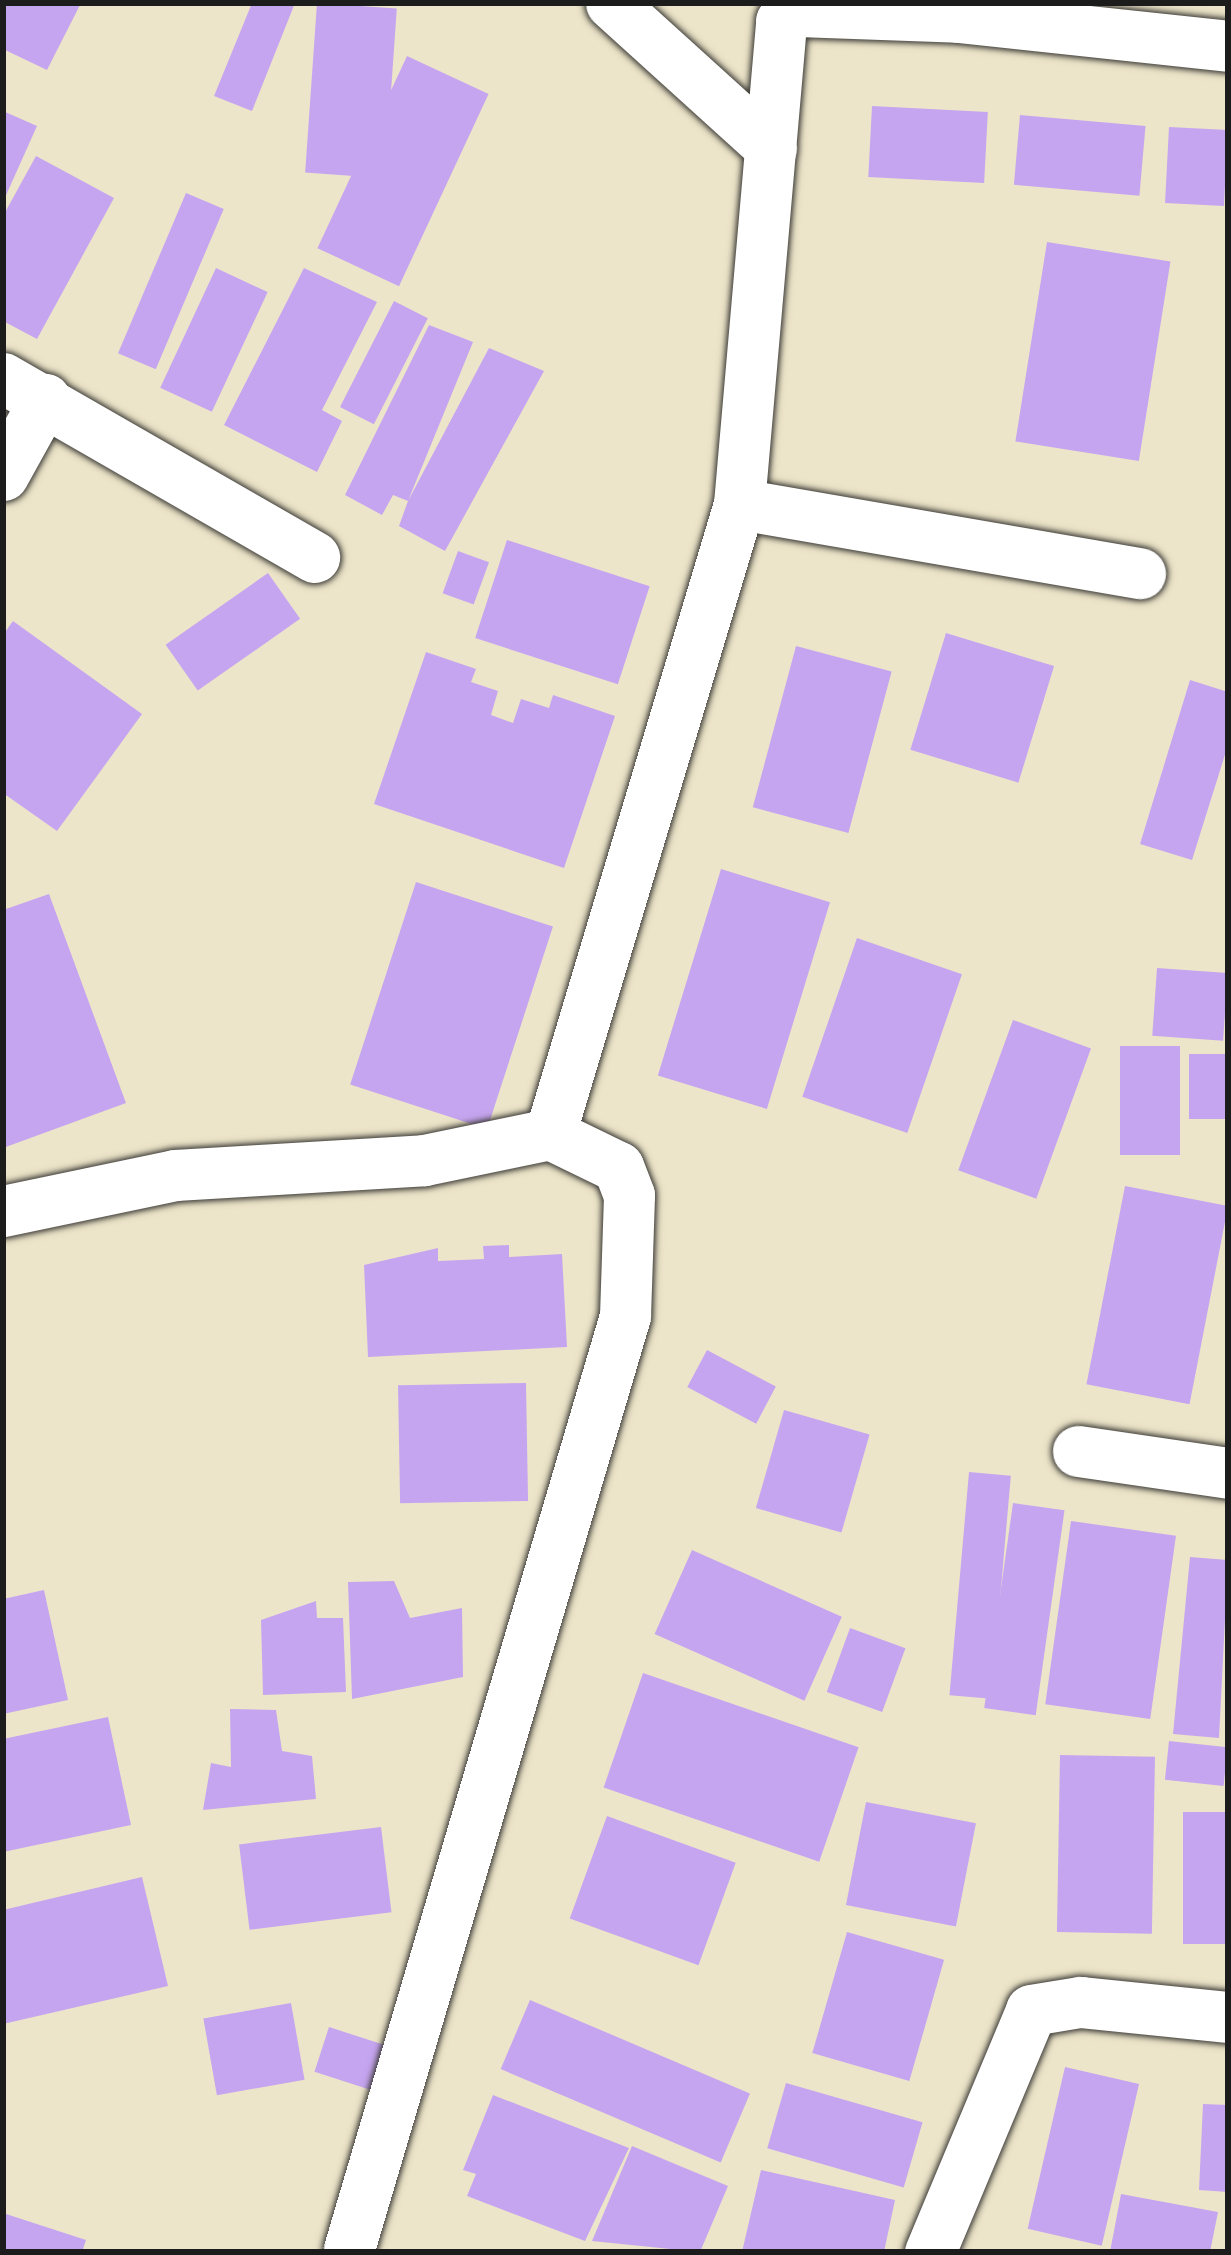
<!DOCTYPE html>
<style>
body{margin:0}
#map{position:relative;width:1231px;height:2255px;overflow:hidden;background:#ede5c9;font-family:"IM FELL English",serif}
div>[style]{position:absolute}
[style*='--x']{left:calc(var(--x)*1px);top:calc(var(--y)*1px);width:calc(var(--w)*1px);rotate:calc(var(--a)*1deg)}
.building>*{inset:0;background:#c6a5f0;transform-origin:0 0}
.roads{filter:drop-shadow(0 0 3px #3b3a36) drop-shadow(0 0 3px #3b3a36)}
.minor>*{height:51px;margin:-25.5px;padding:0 25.5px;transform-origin:25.5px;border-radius:25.5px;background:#fff}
span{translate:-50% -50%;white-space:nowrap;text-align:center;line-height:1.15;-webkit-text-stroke:9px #f6f6f2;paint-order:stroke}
.frame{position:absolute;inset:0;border:6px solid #1c1c1c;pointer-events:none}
</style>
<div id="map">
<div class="building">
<div style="clip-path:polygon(3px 3px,81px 3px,47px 70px,3px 49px)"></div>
<div style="clip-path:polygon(252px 3px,295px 3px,252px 111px,214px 96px)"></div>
<div style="left:317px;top:3px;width:80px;height:170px;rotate:4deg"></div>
<div style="left:407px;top:56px;width:90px;height:212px;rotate:25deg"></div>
<div style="left:872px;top:106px;width:116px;height:71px;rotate:3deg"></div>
<div style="clip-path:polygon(3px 111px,37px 126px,3px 202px)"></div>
<div style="left:1020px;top:115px;width:126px;height:70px;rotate:5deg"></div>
<div style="left:1169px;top:127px;width:59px;height:76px;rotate:3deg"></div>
<div style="clip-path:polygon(36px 156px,114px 198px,37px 339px,3px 321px,3px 216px)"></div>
<div style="left:186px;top:193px;width:41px;height:174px;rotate:23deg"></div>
<div style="left:1047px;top:242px;width:125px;height:202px;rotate:9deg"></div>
<div style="left:216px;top:268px;width:57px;height:132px;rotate:25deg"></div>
<div style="clip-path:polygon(304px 268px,377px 302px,322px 410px,342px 421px,317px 472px,224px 425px)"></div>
<div style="left:394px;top:301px;width:38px;height:119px;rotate:27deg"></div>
<div style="clip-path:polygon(429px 325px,473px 342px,408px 501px,489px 348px,544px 371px,445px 551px,399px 526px,408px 501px,393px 495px,382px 515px,345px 495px)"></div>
<div style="left:507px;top:540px;width:150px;height:103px;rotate:18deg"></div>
<div style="left:458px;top:551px;width:33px;height:45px;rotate:20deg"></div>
<div style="left:268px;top:573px;width:56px;height:125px;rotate:55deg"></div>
<div style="clip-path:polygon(13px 621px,142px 714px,57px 831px,3px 793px,3px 635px)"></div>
<div style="left:946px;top:633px;width:113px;height:122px;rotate:17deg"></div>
<div style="left:796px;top:646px;width:99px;height:167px;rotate:15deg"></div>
<div style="clip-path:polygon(426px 652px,476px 669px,471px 682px,498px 691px,491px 715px,513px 723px,521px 699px,549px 708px,553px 695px,615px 716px,564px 868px,374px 804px)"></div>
<div style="clip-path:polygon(1190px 680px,1228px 692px,1228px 745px,1192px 860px,1140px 844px)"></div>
<div style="left:721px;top:869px;width:114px;height:216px;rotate:17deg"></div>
<div style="left:416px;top:882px;width:144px;height:213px;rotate:18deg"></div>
<div style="clip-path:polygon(49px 894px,126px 1103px,3px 1148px,3px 910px)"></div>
<div style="left:857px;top:938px;width:111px;height:168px;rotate:19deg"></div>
<div style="left:1157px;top:968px;width:71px;height:68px;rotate:4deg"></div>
<div style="left:1013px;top:1020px;width:83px;height:160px;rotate:20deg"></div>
<div style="left:1120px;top:1046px;width:60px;height:109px"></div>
<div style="left:1228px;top:1054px;width:65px;height:39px;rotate:90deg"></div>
<div style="left:1125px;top:1186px;width:105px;height:202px;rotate:11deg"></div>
<div style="clip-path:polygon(509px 1245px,509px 1257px,562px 1254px,567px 1347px,368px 1357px,364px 1265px,438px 1248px,438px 1261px,484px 1259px,483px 1246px)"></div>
<div style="left:707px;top:1350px;width:78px;height:42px;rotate:28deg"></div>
<div style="left:526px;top:1383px;width:118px;height:128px;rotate:89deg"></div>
<div style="left:784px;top:1410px;width:89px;height:102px;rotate:16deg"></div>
<div style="left:969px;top:1472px;width:42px;height:224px;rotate:5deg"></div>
<div style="left:1013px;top:1503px;width:52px;height:207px;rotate:8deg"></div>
<div style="left:1071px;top:1521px;width:106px;height:185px;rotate:8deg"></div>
<div style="left:692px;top:1550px;width:164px;height:92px;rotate:24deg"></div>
<div style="clip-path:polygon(1190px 1557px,1228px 1560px,1219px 1738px,1173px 1734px)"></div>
<div style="clip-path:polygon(394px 1581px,410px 1618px,462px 1608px,463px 1677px,352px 1699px,348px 1582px)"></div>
<div style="clip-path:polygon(44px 1590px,68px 1700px,3px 1714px,3px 1599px)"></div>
<div style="clip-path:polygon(316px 1601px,317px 1618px,343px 1618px,346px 1692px,263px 1695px,261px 1620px)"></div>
<div style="left:850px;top:1628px;width:59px;height:68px;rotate:20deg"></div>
<div style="left:643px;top:1673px;width:228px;height:121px;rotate:19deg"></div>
<div style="clip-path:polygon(230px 1709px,276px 1710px,282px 1751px,312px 1756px,316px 1799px,203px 1810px,211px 1763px,231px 1767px)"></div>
<div style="clip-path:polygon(108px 1717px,131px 1825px,3px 1852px,3px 1739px)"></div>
<div style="left:1169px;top:1741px;width:59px;height:39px;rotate:6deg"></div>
<div style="left:1060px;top:1755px;width:95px;height:177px;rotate:1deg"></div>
<div style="left:866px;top:1802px;width:112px;height:105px;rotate:11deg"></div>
<div style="left:1183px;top:1812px;width:45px;height:132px"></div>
<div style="left:607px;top:1816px;width:137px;height:109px;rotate:20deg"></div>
<div style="left:381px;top:1827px;width:86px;height:143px;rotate:83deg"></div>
<div style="clip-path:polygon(142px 1877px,168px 1986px,3px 2024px,3px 1910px)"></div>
<div style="left:847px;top:1932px;width:101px;height:126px;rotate:16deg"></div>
<div style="left:530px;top:2000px;width:239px;height:75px;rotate:23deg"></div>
<div style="left:291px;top:2003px;width:78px;height:89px;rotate:80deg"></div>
<div style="left:329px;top:2027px;width:74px;height:47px;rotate:18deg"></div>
<div style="left:1065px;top:2067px;width:76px;height:166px;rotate:13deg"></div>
<div style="left:786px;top:2083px;width:142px;height:68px;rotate:16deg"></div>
<div style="clip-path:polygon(493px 2095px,629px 2148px,585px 2241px,467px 2196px,476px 2174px,463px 2170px)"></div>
<div style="clip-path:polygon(1203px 2104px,1228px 2105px,1228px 2192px,1199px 2190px)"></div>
<div style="clip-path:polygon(632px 2146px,728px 2186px,700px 2252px,592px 2241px)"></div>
<div style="clip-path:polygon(761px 2170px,895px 2200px,884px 2252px,742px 2252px)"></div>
<div style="clip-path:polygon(1121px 2194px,1218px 2212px,1210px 2252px,1110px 2252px)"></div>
<div style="clip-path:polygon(3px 2213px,86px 2240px,82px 2252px,3px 2252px)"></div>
</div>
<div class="roads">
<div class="minor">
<div style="--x:611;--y:3;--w:216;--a:42.2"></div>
<div style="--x:3;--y:378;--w:359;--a:29.9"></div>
<div style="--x:3;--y:475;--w:87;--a:-61.1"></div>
<div style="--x:739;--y:504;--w:407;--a:9.8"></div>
<div style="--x:3;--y:1211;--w:176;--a:-11.8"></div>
<div style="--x:175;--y:1175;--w:249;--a:-3.4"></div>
<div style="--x:424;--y:1160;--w:129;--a:-11.7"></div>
<div style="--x:550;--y:1134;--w:658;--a:-73.3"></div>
<div style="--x:739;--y:504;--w:485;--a:-85"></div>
<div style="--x:781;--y:21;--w:20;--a:-30"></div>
<div style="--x:798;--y:11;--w:160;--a:2.1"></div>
<div style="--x:958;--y:17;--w:272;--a:6.1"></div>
<div style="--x:1078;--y:1451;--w:152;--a:8.3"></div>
<div style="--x:349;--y:2249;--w:973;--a:-73.52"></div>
<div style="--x:625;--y:1316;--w:121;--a:-88.1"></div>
<div style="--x:629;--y:1195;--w:30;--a:-111"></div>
<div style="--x:618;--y:1167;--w:76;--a:-154.1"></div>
<div style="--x:930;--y:2252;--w:262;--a:-67.3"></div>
<div style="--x:1031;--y:2010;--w:50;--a:-9.3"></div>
<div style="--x:1080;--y:2002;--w:149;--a:5.8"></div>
</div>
</div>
<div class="frame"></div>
</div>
